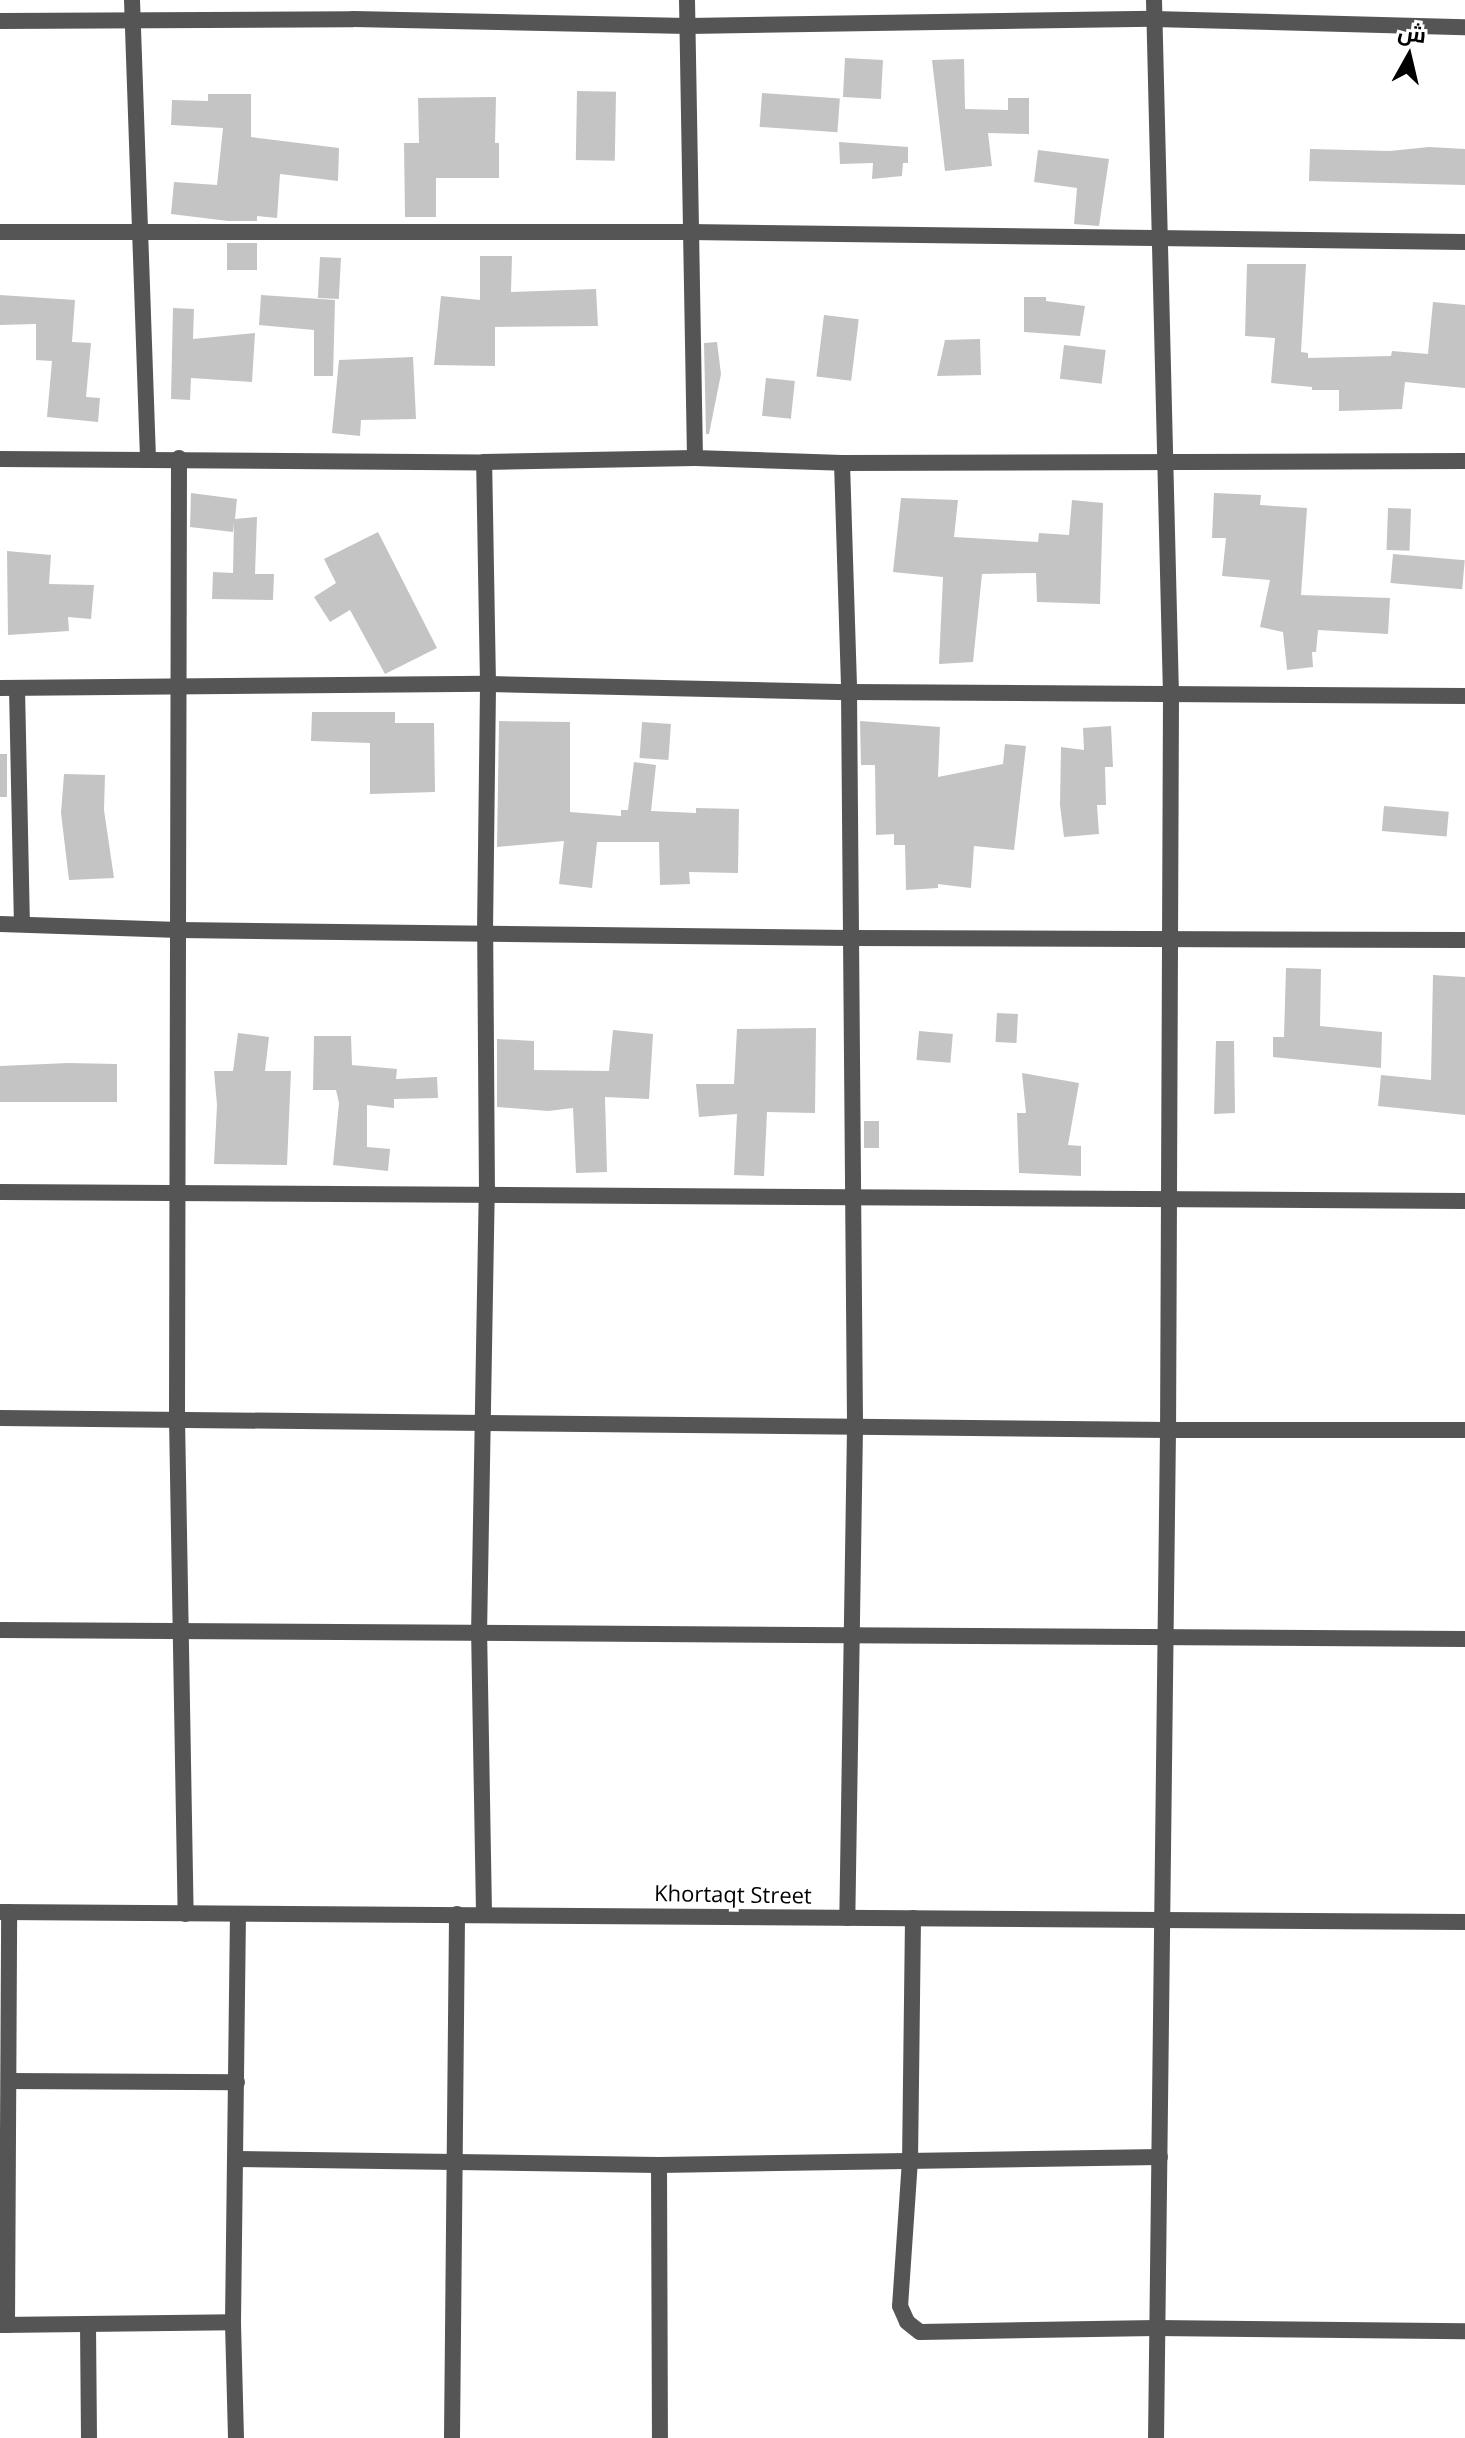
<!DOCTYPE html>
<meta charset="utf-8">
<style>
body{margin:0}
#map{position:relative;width:1465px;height:2438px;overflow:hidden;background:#fff;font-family:"Open Sans",Cairo,sans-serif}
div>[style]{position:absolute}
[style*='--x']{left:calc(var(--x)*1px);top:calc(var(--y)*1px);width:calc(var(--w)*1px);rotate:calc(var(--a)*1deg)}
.building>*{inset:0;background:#c4c4c4;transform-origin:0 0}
.minor>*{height:16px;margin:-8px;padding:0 8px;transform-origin:8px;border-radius:8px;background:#555}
.tertiary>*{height:16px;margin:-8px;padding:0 8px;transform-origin:8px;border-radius:8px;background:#555}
span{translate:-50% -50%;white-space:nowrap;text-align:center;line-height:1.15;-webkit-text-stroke:8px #fff;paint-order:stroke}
.street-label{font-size:22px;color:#000}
.north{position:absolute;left:1369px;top:16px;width:80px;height:80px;-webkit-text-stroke:6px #fff;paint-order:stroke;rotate:8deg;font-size:22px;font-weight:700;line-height:32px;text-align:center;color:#000}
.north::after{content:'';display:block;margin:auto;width:28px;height:36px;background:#000;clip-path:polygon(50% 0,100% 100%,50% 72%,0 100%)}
</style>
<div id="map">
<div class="building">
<div style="left:845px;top:58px;width:38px;height:39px;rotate:3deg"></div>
<div style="clip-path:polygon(964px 59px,965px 109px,1008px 110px,1008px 98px,1029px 98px,1029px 134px,988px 133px,992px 166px,945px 171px,932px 60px)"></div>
<div style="left:577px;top:91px;width:39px;height:69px;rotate:1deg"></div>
<div style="left:762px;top:93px;width:78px;height:34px;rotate:4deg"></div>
<div style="clip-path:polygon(208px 94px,251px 94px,251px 137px,339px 148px,338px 181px,280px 174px,277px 218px,257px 216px,257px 221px,228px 221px,171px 214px,174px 182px,217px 185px,223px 128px,171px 125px,172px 100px,208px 101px)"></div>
<div style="clip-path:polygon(496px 97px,495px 143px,499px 143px,499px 178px,436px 178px,436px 217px,405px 217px,404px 143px,419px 143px,418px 98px)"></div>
<div style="clip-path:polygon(839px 142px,908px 147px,908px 163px,903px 163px,902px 176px,872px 179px,873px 163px,840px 164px)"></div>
<div style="clip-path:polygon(1429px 147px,1465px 149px,1465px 185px,1309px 181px,1310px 149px,1390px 151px)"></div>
<div style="clip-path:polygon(1038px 150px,1109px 159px,1099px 226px,1074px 224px,1077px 188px,1034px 182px)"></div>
<div style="left:227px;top:243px;width:30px;height:27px"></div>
<div style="clip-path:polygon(480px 256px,512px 256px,511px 292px,596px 289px,598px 326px,495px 327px,495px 366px,434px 365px,441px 296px,480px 300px)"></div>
<div style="left:320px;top:257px;width:21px;height:41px;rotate:3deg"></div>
<div style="clip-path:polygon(1247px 264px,1306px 264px,1301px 352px,1308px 353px,1308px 358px,1391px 356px,1392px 351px,1428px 354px,1433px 302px,1465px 305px,1465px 388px,1405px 382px,1402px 409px,1339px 411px,1339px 390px,1312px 390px,1312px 387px,1271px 383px,1275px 338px,1245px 336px)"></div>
<div style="clip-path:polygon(0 295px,75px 300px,72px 342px,91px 343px,86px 397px,100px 398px,98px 422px,47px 417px,52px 361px,36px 360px,36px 324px,0 325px)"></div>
<div style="clip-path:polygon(261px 295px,335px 300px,333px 376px,314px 376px,314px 330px,259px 325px)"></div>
<div style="clip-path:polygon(1024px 297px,1046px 297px,1046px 301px,1085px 306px,1080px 336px,1024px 332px)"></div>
<div style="clip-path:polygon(173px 308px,194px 309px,193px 339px,255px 333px,252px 382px,191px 378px,190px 400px,171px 399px)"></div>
<div style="left:824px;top:315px;width:35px;height:62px;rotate:7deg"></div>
<div style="clip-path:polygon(980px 339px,981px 375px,937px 376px,945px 340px)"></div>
<div style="clip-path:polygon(717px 342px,721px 374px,709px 434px,706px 434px,704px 343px)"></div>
<div style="left:1064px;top:345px;width:42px;height:34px;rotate:7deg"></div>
<div style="clip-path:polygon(413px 357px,416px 419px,361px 420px,360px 436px,332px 433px,339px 360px)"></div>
<div style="left:766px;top:378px;width:29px;height:38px;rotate:6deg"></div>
<div style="clip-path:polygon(191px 493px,237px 499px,235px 519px,257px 517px,255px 574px,274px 574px,273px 600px,212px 599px,213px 572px,233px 573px,234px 523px,233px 532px,190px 527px)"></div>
<div style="clip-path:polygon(1214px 493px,1261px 495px,1260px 505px,1307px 508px,1301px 595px,1390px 598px,1388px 634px,1318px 630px,1316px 652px,1312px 652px,1313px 667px,1287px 670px,1283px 632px,1260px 627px,1270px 580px,1222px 576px,1226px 538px,1212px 538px)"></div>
<div style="clip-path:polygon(901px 498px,958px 500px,954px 537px,1038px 542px,1039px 533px,1069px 535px,1072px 500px,1103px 503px,1100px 604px,1037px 602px,1036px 573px,982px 574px,973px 662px,939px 664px,943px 577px,893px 572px)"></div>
<div style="left:1388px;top:508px;width:23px;height:42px;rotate:2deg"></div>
<div style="clip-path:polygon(378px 532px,437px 648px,385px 674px,350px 610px,330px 622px,314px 597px,336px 583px,324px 559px)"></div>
<div style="clip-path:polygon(7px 551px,51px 555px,49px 584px,94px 585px,91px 619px,68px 617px,69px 631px,8px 635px)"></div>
<div style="left:1393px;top:554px;width:72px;height:29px;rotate:5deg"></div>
<div style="clip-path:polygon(312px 712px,395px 712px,395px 723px,434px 723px,435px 792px,370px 794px,370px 743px,311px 741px)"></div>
<div style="clip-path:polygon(499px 721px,570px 722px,570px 812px,621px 816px,621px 810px,628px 810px,634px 762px,656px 765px,651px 811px,696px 813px,696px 808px,739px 809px,738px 873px,689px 872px,690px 884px,660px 885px,659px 842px,597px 842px,592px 888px,559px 884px,564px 841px,497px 847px)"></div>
<div style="clip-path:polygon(860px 721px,940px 727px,938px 777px,1003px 764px,1005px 744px,1026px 746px,1014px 850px,974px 846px,971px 888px,938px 884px,938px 888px,906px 890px,905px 845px,894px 845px,894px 834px,876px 835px,875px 765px,861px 765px)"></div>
<div style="left:642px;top:722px;width:29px;height:36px;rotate:4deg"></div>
<div style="clip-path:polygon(1111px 726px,1113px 767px,1105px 767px,1106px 805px,1097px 805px,1099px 834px,1064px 837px,1060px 805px,1061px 747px,1084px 750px,1083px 728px)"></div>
<div style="left:0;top:754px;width:7px;height:43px"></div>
<div style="clip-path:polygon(64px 774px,105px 775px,104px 810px,114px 878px,69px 880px,61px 813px)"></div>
<div style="left:1384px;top:806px;width:65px;height:25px;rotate:5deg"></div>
<div style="clip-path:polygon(1286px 968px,1321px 969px,1320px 1026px,1382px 1032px,1381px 1068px,1273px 1057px,1273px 1037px,1284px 1037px)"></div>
<div style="clip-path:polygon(1433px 975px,1465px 977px,1465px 1115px,1378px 1106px,1381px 1075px,1431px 1080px)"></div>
<div style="left:997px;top:1013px;width:21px;height:29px;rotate:3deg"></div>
<div style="clip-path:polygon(816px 1028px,815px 1113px,767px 1112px,764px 1176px,734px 1175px,737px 1114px,699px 1117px,696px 1084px,734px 1084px,737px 1029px)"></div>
<div style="clip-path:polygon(613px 1030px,653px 1034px,649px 1099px,605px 1097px,607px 1172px,576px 1173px,573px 1108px,548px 1111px,497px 1107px,497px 1039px,534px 1041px,534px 1070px,609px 1071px)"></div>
<div style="left:919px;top:1031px;width:34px;height:29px;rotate:5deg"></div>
<div style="clip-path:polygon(238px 1033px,269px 1037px,265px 1071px,291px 1071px,287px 1165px,214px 1164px,217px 1105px,214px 1071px,233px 1071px)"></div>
<div style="clip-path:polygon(314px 1036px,351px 1036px,352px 1065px,397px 1069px,396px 1079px,437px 1077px,438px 1098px,394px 1099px,394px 1108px,367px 1105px,367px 1147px,390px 1149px,388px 1171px,333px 1165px,339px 1103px,336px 1090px,313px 1090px)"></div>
<div style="clip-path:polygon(1216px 1041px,1234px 1041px,1235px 1113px,1214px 1114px)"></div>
<div style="clip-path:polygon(68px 1063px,117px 1064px,117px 1102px,0 1102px,0 1066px)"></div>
<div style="clip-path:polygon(1022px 1073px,1079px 1083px,1068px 1145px,1081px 1146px,1081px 1176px,1019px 1173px,1017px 1113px,1026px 1113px)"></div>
<div style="left:864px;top:1121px;width:15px;height:27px"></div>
</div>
<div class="minor">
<div style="--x:132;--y:0;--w:458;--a:88"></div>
<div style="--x:687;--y:0;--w:458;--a:89"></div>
<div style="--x:1154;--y:0;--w:696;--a:88.6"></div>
<div style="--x:1171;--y:696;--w:734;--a:90.23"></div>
<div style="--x:1168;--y:1430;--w:1008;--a:90.68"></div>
<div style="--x:0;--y:21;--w:353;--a:-0.3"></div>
<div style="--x:353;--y:19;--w:335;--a:1.2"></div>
<div style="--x:688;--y:26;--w:465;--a:-0.9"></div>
<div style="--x:1153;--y:19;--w:312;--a:1.5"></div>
<div style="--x:0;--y:232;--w:689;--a:0"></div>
<div style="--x:689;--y:232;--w:776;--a:0.74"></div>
<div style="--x:179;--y:458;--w:960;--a:90.12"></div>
<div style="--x:177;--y:1418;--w:496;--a:89"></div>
<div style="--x:0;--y:459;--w:484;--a:0.4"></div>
<div style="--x:484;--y:462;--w:211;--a:-1.1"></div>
<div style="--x:695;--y:458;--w:147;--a:1.9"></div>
<div style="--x:842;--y:463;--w:623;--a:-0.18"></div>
<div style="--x:842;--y:463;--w:229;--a:88.2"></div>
<div style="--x:849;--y:692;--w:736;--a:89.53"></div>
<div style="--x:855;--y:1428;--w:490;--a:90.9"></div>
<div style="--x:0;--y:688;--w:488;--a:-0.5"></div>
<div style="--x:488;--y:684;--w:361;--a:1.3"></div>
<div style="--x:849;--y:692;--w:616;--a:0.37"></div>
<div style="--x:17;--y:688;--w:236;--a:88.8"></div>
<div style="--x:0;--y:924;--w:179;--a:1.9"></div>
<div style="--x:179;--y:930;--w:671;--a:0.68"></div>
<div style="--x:850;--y:938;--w:615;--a:0.19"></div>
<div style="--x:0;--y:1192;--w:1465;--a:0.35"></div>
<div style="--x:0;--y:1418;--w:1168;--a:0.59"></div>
<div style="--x:1168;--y:1430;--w:297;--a:0"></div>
<div style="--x:0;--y:1630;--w:1465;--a:0.35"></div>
<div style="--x:484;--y:1913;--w:277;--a:-91"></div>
<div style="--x:479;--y:1636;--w:441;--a:-89"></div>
<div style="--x:487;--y:1195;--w:263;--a:-90.4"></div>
<div style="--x:485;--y:932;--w:248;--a:-89.3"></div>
<div style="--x:488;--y:684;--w:222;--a:-91"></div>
<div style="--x:913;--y:1918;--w:242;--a:90.7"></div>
<div style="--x:910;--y:2160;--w:146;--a:93.9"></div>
<div style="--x:900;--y:2306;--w:17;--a:66"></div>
<div style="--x:907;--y:2322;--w:16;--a:38"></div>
<div style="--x:920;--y:2332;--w:236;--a:-1"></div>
<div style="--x:1156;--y:2328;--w:309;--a:0.6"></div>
<div style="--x:9;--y:2081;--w:228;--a:0.3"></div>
<div style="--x:236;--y:2159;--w:423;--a:0.8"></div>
<div style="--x:659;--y:2165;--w:501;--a:-0.91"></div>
<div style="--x:659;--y:2165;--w:273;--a:89.8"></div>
<div style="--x:0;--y:2325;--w:233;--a:-0.7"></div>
<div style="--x:7;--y:2325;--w:413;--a:-89.7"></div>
<div style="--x:88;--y:2325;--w:113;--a:89.5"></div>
<div style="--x:236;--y:2438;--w:116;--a:-91.5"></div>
<div style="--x:233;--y:2322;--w:407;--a:-89.3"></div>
<div style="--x:452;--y:2438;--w:524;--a:-89.45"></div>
</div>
<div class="tertiary">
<div style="--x:0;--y:1912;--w:1465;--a:0.39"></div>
</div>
<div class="street-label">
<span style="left:733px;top:1894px;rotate:1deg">Khortaqt Street</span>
</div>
<div class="north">ش</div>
</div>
